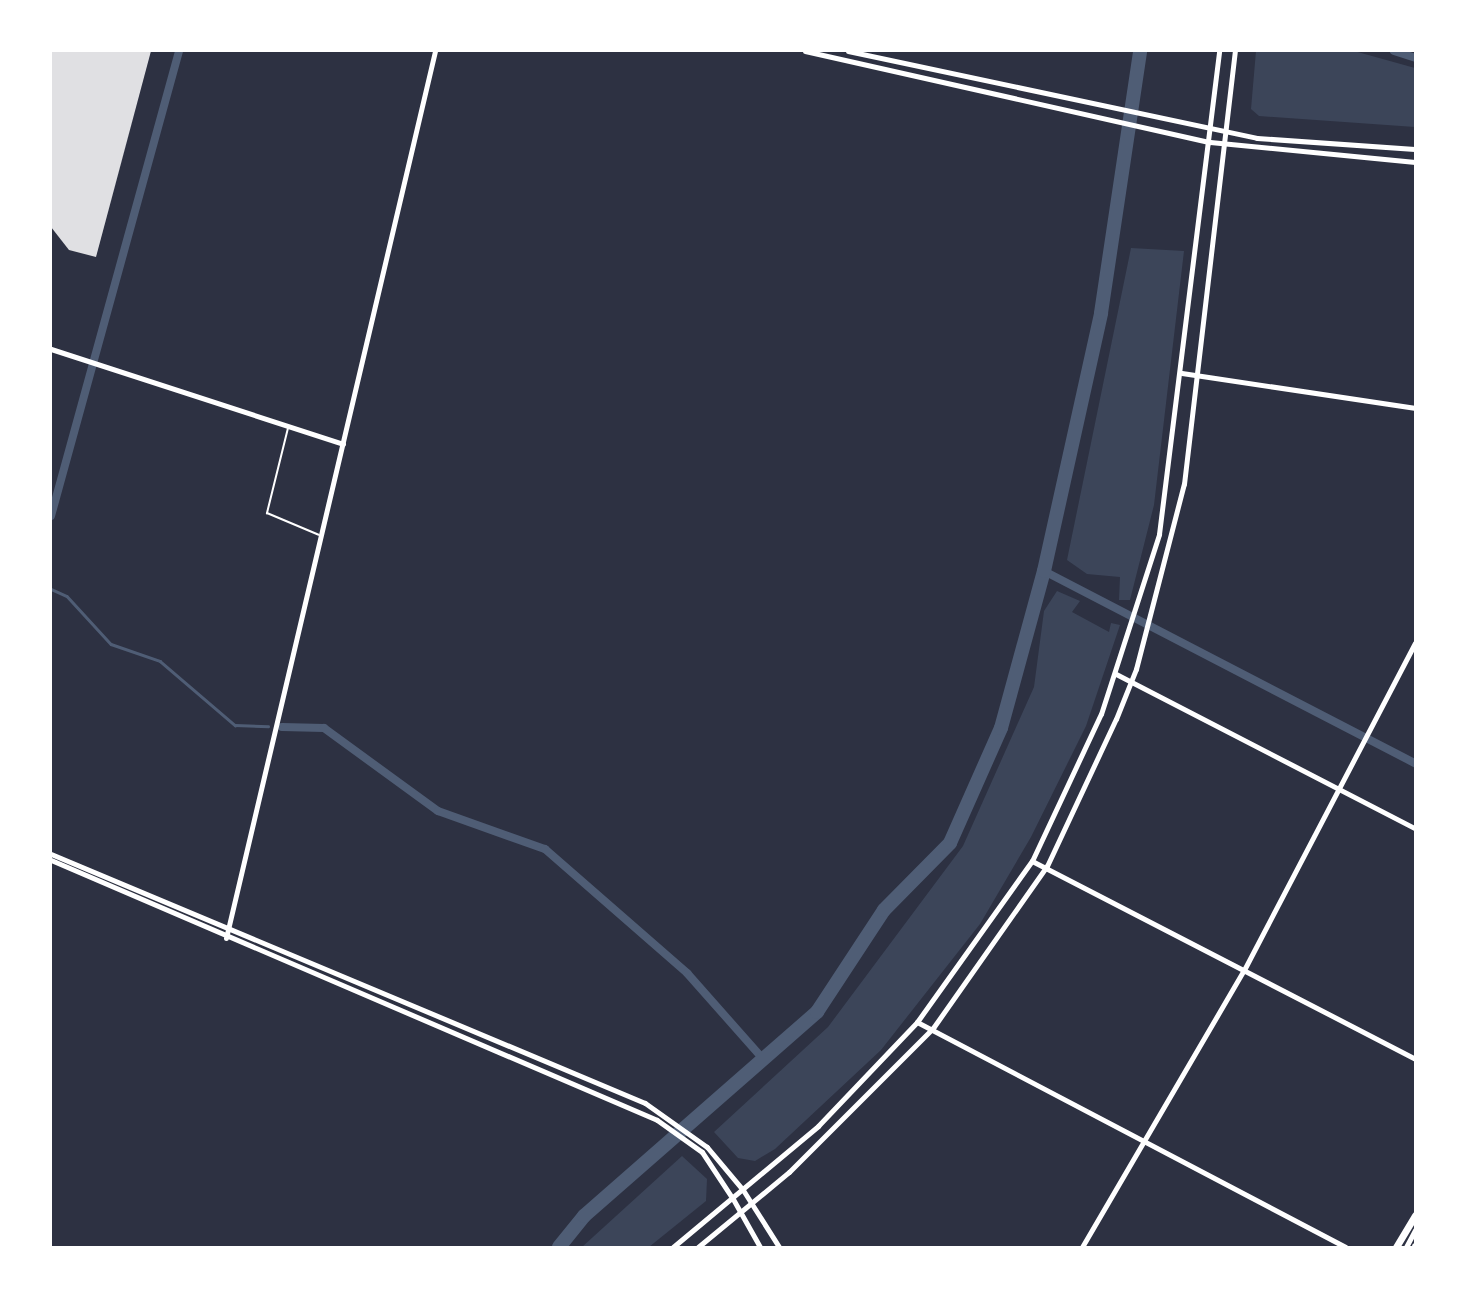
<!DOCTYPE html>
<style>
body{margin:0}
#map{position:relative;width:1466px;height:1298px;overflow:hidden;background:#2d3142;font-family:Jost,sans-serif}
div>[style]{position:absolute}
[style*='--x']{left:calc(var(--x)*1px);top:calc(var(--y)*1px);width:calc(var(--w)*1px);rotate:calc(var(--a)*1deg)}
.green>*{inset:0;background:#3c4559}
.stream>*{height:2.5px;margin:-1.25px;padding:0 1.25px;transform-origin:1.25px;border-radius:1.25px;background:#4f5d75}
.canal>*{height:8px;margin:-4px;padding:0 4px;transform-origin:4px;border-radius:4px;background:#4f5d75}
.river>*{height:14px;margin:-7px;padding:0 7px;transform-origin:7px;border-radius:7px;background:#4f5d75}
.building>*{inset:0;background:#e0e0e3}
.service>*{height:2px;margin:-1px;padding:0 1px;transform-origin:1px;border-radius:1px;background:#fff}
.minor>*{height:4.5px;margin:-2.25px;padding:0 2.25px;transform-origin:2.25px;border-radius:2.25px;background:#fff}
.tertiary>*{height:5px;margin:-2.5px;padding:0 2.5px;transform-origin:2.5px;border-radius:2.5px;background:#fff}
.secondary>*{height:5px;margin:-2.5px;padding:0 2.5px;transform-origin:2.5px;border-radius:2.5px;background:#fff}
.trunk>*{height:7px;margin:-3.5px;padding:0 3.5px;transform-origin:3.5px;border-radius:3.5px;background:#fff}
span{translate:-50% -50%;white-space:nowrap;text-align:center;line-height:1.15;-webkit-text-stroke:7px #fff;paint-order:stroke}
.frame{position:absolute;inset:0;border:52px solid #fff;pointer-events:none}
</style>
<div id="map">
<div class="green">
<div style="clip-path:polygon(1256px 51px,1354px 51px,1415px 68px,1415px 127px,1259px 116px,1251px 109px)"></div>
<div style="clip-path:polygon(1131px 248px,1184px 251px,1154px 505px,1130px 600px,1119px 600px,1120px 577px,1087px 574px,1067px 560px)"></div>
<div style="clip-path:polygon(1057px 591px,1080px 601px,1072px 612px,1109px 632px,1111px 623px,1120px 625px,1086px 726px,1031px 837px,980px 924px,881px 1050px,775px 1149px,755px 1161px,738px 1158px,714px 1132px,828px 1027px,963px 846px,1034px 687px,1044px 611px)"></div>
<div style="clip-path:polygon(682px 1156px,707px 1179px,706px 1201px,649px 1247px,582px 1247px)"></div>
</div>
<div class="stream">
<div style="--x:51;--y:589;--w:17;--a:24"></div>
<div style="--x:67;--y:596;--w:65;--a:47.5"></div>
<div style="--x:111;--y:644;--w:52;--a:19.1"></div>
<div style="--x:160;--y:661;--w:99;--a:40.5"></div>
<div style="--x:235;--y:725;--w:33;--a:2"></div>
</div>
<div class="canal">
<div style="--x:1394;--y:51;--w:22;--a:18"></div>
<div style="--x:51;--y:516;--w:482;--a:-74.6"></div>
<div style="--x:1044;--y:571;--w:418;--a:27.4"></div>
<div style="--x:282;--y:727;--w:42;--a:1.4"></div>
<div style="--x:324;--y:728;--w:141;--a:36.1"></div>
<div style="--x:438;--y:811;--w:114;--a:19.6"></div>
<div style="--x:545;--y:849;--w:189;--a:41.1"></div>
<div style="--x:687;--y:973;--w:116;--a:48.5"></div>
</div>
<div class="river">
<div style="--x:559;--y:1247;--w:40;--a:-51"></div>
<div style="--x:584;--y:1216;--w:310;--a:-41.2"></div>
<div style="--x:817;--y:1012;--w:122;--a:-56.7"></div>
<div style="--x:884;--y:910;--w:94;--a:-45.4"></div>
<div style="--x:950;--y:843;--w:126;--a:-66.1"></div>
<div style="--x:1001;--y:728;--w:163;--a:-74.7"></div>
<div style="--x:1044;--y:571;--w:264;--a:-77.5"></div>
<div style="--x:1101;--y:313;--w:265;--a:-81.5"></div>
</div>
<div class="building">
<div style="clip-path:polygon(51px 51px,151px 51px,96px 257px,69px 250px,51px 227px)"></div>
</div>
<div class="service">
<div style="--x:288;--y:428;--w:88;--a:103.9"></div>
<div style="--x:267;--y:513;--w:56;--a:22.9"></div>
</div>
<div class="minor">
<div style="--x:1182;--y:373;--w:236;--a:8.5"></div>
</div>
<div class="tertiary">
<div style="--x:51;--y:349;--w:307;--a:18"></div>
<div style="--x:1116;--y:674;--w:336;--a:27.3"></div>
<div style="--x:51;--y:854;--w:644;--a:22.74"></div>
<div style="--x:645;--y:1103;--w:76;--a:35.4"></div>
<div style="--x:707;--y:1147;--w:56;--a:50.1"></div>
<div style="--x:51;--y:860;--w:659;--a:23.22"></div>
<div style="--x:657;--y:1120;--w:55;--a:35.4"></div>
<div style="--x:702;--y:1152;--w:56;--a:56.6"></div>
<div style="--x:1032;--y:861;--w:431;--a:27.3"></div>
<div style="--x:226;--y:938;--w:911;--a:-76.74"></div>
<div style="--x:917;--y:1022;--w:484;--a:27.7"></div>
<div style="--x:1082;--y:1247;--w:321;--a:-59.7"></div>
<div style="--x:1244;--y:970;--w:369;--a:-62.4"></div>
</div>
<div class="secondary">
<div style="--x:805;--y:51;--w:415;--a:12.7"></div>
<div style="--x:1210;--y:142;--w:206;--a:5.6"></div>
<div style="--x:848;--y:51;--w:418;--a:12"></div>
<div style="--x:1257;--y:138;--w:158;--a:4"></div>
<div style="--x:743;--y:1190;--w:67;--a:57.7"></div>
<div style="--x:733;--y:1199;--w:55;--a:60.6"></div>
<div style="--x:673;--y:1247;--w:189;--a:-39.8"></div>
<div style="--x:818;--y:1126;--w:144;--a:-46.4"></div>
<div style="--x:917;--y:1022;--w:198;--a:-54.5"></div>
<div style="--x:1032;--y:861;--w:162;--a:-64.9"></div>
<div style="--x:1101;--y:714;--w:189;--a:-72.1"></div>
<div style="--x:1159;--y:534;--w:487;--a:-82.9"></div>
<div style="--x:698;--y:1247;--w:118;--a:-39.5"></div>
<div style="--x:789;--y:1172;--w:204;--a:-45"></div>
<div style="--x:933;--y:1028;--w:198;--a:-54.9"></div>
<div style="--x:1047;--y:866;--w:162;--a:-64.9"></div>
<div style="--x:1116;--y:719;--w:54;--a:-68.2"></div>
<div style="--x:1136;--y:669;--w:191;--a:-75.5"></div>
<div style="--x:1184;--y:484;--w:436;--a:-83.3"></div>
<div style="--x:1406;--y:1247;--w:19;--a:-62"></div>
</div>
<div class="trunk">
<div style="--x:1396;--y:1247;--w:37;--a:-59"></div>
<div style="--x:1415;--y:1247;--w:1;--a:-90"></div>
</div>
<div class="frame"></div>
</div>
